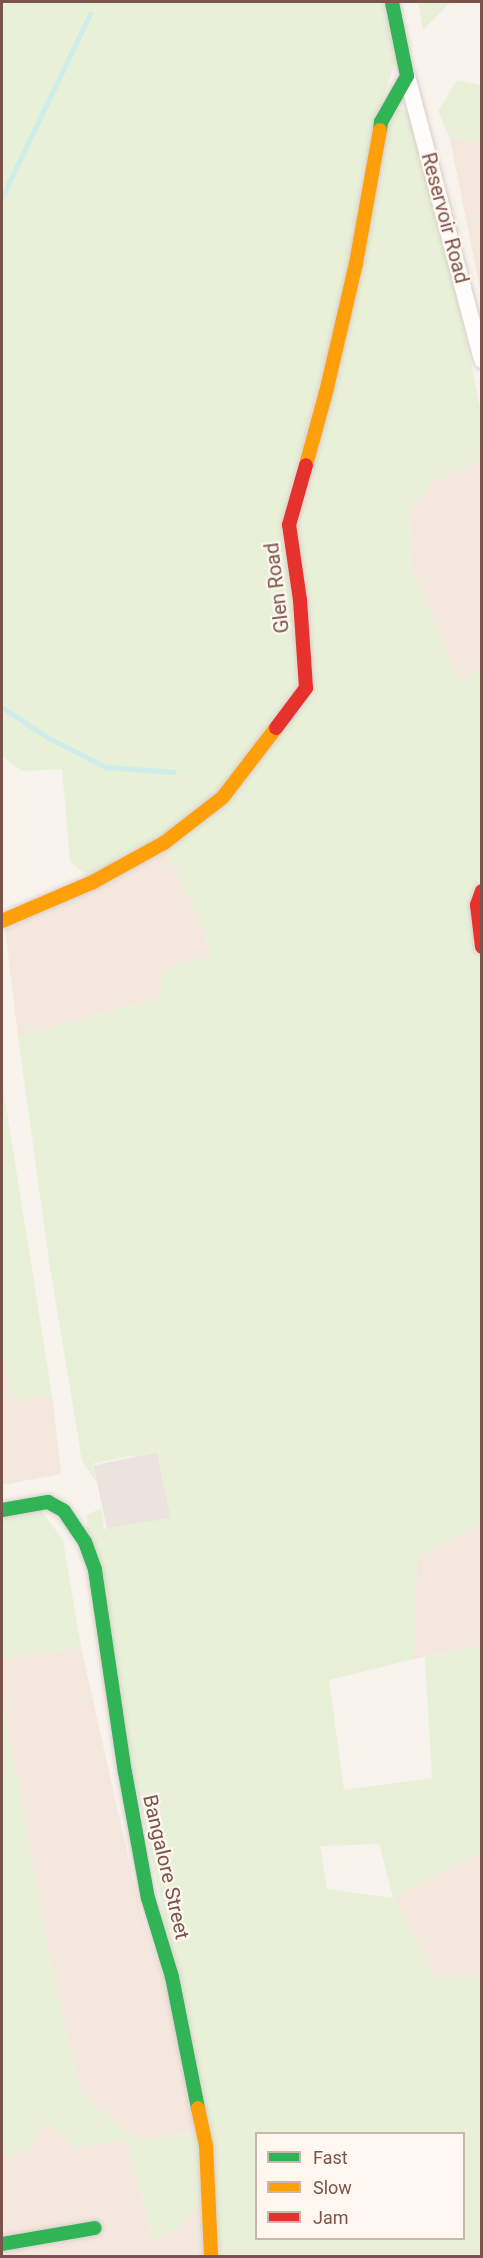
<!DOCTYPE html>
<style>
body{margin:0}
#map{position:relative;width:483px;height:2258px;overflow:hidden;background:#f9f3ed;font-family:Roboto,sans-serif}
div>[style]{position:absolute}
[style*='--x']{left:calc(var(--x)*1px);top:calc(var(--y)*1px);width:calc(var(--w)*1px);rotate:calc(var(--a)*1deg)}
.residential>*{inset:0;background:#f4e7dd}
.industrial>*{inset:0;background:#ede3de;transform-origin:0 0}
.green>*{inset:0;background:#e8f0d7}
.stream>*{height:4.5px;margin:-2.25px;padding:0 2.25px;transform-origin:2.25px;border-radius:2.25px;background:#ceecea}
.roads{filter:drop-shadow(0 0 2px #d8ceca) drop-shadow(0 0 2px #d8ceca)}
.street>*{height:16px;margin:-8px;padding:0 8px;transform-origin:8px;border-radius:8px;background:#fefdfc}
.fast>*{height:14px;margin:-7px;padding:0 7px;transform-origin:7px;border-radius:7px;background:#30b455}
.slow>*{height:14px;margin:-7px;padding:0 7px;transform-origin:7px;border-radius:7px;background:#ff9f0a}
.jam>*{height:14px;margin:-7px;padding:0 7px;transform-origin:7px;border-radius:7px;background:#e5322d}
span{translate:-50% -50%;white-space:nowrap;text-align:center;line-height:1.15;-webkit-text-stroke:4.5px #fff7f0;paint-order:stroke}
.street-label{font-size:20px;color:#7a544a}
.frame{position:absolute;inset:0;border:3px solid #7a544a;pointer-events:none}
.legend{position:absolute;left:255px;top:2132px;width:210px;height:108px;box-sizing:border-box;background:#fff7f0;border:2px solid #cab6ae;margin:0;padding:8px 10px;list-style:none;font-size:18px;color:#7a544a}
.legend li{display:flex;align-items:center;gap:12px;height:30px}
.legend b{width:30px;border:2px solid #cab6ae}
</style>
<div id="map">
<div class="residential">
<div style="clip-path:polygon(450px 139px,481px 141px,481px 294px)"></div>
<div style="clip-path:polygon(481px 459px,481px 669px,459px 682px,412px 570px,410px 510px,431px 482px)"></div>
<div style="clip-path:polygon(166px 851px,204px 931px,210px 958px,183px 962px,158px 998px,18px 1036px,5px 929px)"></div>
<div style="clip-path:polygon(2px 1348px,12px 1400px,52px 1395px,61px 1474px,2px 1485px)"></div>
<div style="clip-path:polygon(481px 1525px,481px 1646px,414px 1659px,417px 1556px)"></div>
<div style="clip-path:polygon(81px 1647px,141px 1914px,168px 1989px,197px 2133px,134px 2139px,80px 2092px,48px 1951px,13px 1763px,2px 1693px,2px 1659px)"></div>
<div style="clip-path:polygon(481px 1853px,481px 1975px,436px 1977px,393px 1898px)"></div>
<div style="clip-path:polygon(46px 2121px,77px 2147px,126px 2140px,153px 2240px,202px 2204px,207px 2256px,2px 2256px,2px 2156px,26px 2151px)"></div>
</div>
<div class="industrial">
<div style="left:157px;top:1452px;width:68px;height:65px;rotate:78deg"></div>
</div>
<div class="green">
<div style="clip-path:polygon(2px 2px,385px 2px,398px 54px,376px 121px,347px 280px,281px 527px,295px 604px,297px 687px,217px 793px,161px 838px,89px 878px,70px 861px,62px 769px,22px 771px,3px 757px,2px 752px)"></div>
<div style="clip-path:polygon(418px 2px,451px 2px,423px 30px)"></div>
<div style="clip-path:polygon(457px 80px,481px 85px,481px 141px,450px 139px,438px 111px)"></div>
<div style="clip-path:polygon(evenodd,402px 108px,410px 116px,419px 141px,462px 318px,481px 413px,481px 459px,431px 482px,410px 510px,412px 570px,459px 681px,481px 669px,482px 875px,472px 896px,482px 971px,482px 1525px,417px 1556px,414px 1659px,329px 1680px,344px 1790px,432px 1778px,425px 1657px,481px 1646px,481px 1853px,393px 1898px,436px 1977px,481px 1975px,481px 2256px,219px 2256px,162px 1907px,87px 1555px,87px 1515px,101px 1508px,104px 1529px,171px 1518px,157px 1452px,94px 1463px,96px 1482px,82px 1461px,49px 1261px,18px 1036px,158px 998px,163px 973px,183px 962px,210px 958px,204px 931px,166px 851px,314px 695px,296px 526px,391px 112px,402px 108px,379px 1844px,393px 1898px,327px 1889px,320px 1846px,379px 1844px,402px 108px,256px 2134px,464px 2134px,464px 2238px,256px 2238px,256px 2134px)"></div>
<div style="clip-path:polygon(2px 1081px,52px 1395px,12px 1400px,2px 1348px)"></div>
<div style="clip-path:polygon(41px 1510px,63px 1540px,81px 1647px,2px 1659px,2px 1518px)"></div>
<div style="clip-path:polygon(2px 1693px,48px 1951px,80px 2092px,134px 2139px,197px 2133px,202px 2204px,178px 2228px,153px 2240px,126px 2140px,77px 2147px,46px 2122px,26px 2152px,2px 2156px)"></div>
</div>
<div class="stream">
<div style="--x:2;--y:197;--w:203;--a:-64.3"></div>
<div style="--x:2;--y:707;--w:54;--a:33.7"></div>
<div style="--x:47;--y:737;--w:66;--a:27"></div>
<div style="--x:106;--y:767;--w:68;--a:4.2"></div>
</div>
<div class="roads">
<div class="street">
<div style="--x:407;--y:76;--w:294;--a:75.2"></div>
</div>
<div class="fast">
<div style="--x:380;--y:130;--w:8;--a:-83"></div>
<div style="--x:381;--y:122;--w:53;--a:-60.5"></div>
<div style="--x:407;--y:76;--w:76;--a:-101.5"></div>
<div style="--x:2;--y:1510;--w:47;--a:-9.9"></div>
<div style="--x:48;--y:1502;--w:18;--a:29"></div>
<div style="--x:64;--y:1511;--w:37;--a:56"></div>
<div style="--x:85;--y:1542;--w:30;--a:70"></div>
<div style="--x:95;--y:1570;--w:204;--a:81.6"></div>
<div style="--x:125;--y:1772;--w:128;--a:79.7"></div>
<div style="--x:148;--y:1898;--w:83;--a:73.1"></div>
<div style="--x:172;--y:1977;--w:134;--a:78.8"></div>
<div style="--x:2;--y:2244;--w:94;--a:-9.8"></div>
</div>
<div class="slow">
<div style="--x:306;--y:465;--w:80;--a:-74.7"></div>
<div style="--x:327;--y:388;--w:128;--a:-76.9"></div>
<div style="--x:356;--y:263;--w:135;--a:-79.8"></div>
<div style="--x:2;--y:921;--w:99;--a:-23.2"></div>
<div style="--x:93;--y:882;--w:81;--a:-28.8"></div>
<div style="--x:164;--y:843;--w:75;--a:-37.9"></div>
<div style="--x:223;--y:797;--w:87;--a:-52.5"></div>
<div style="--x:198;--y:2108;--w:38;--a:78"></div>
<div style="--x:206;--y:2145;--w:111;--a:87.4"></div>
</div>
<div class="jam">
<div style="--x:276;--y:728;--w:50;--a:-53.1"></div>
<div style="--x:306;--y:688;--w:88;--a:-93.9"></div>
<div style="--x:300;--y:600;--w:76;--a:-98.3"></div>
<div style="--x:289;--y:525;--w:62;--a:-74.2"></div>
<div style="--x:482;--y:891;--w:15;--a:110"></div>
<div style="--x:477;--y:905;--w:42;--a:83.2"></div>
</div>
</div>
<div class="street-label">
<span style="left:445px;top:218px;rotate:75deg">Reservoir Road</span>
<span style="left:277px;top:588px;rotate:-97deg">Glen Road</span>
<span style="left:166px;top:1867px;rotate:77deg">Bangalore Street</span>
</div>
<div class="frame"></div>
<ul class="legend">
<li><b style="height:8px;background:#30b455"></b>Fast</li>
<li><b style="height:8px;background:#ff9f0a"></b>Slow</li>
<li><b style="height:8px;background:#e5322d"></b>Jam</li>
</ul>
</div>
